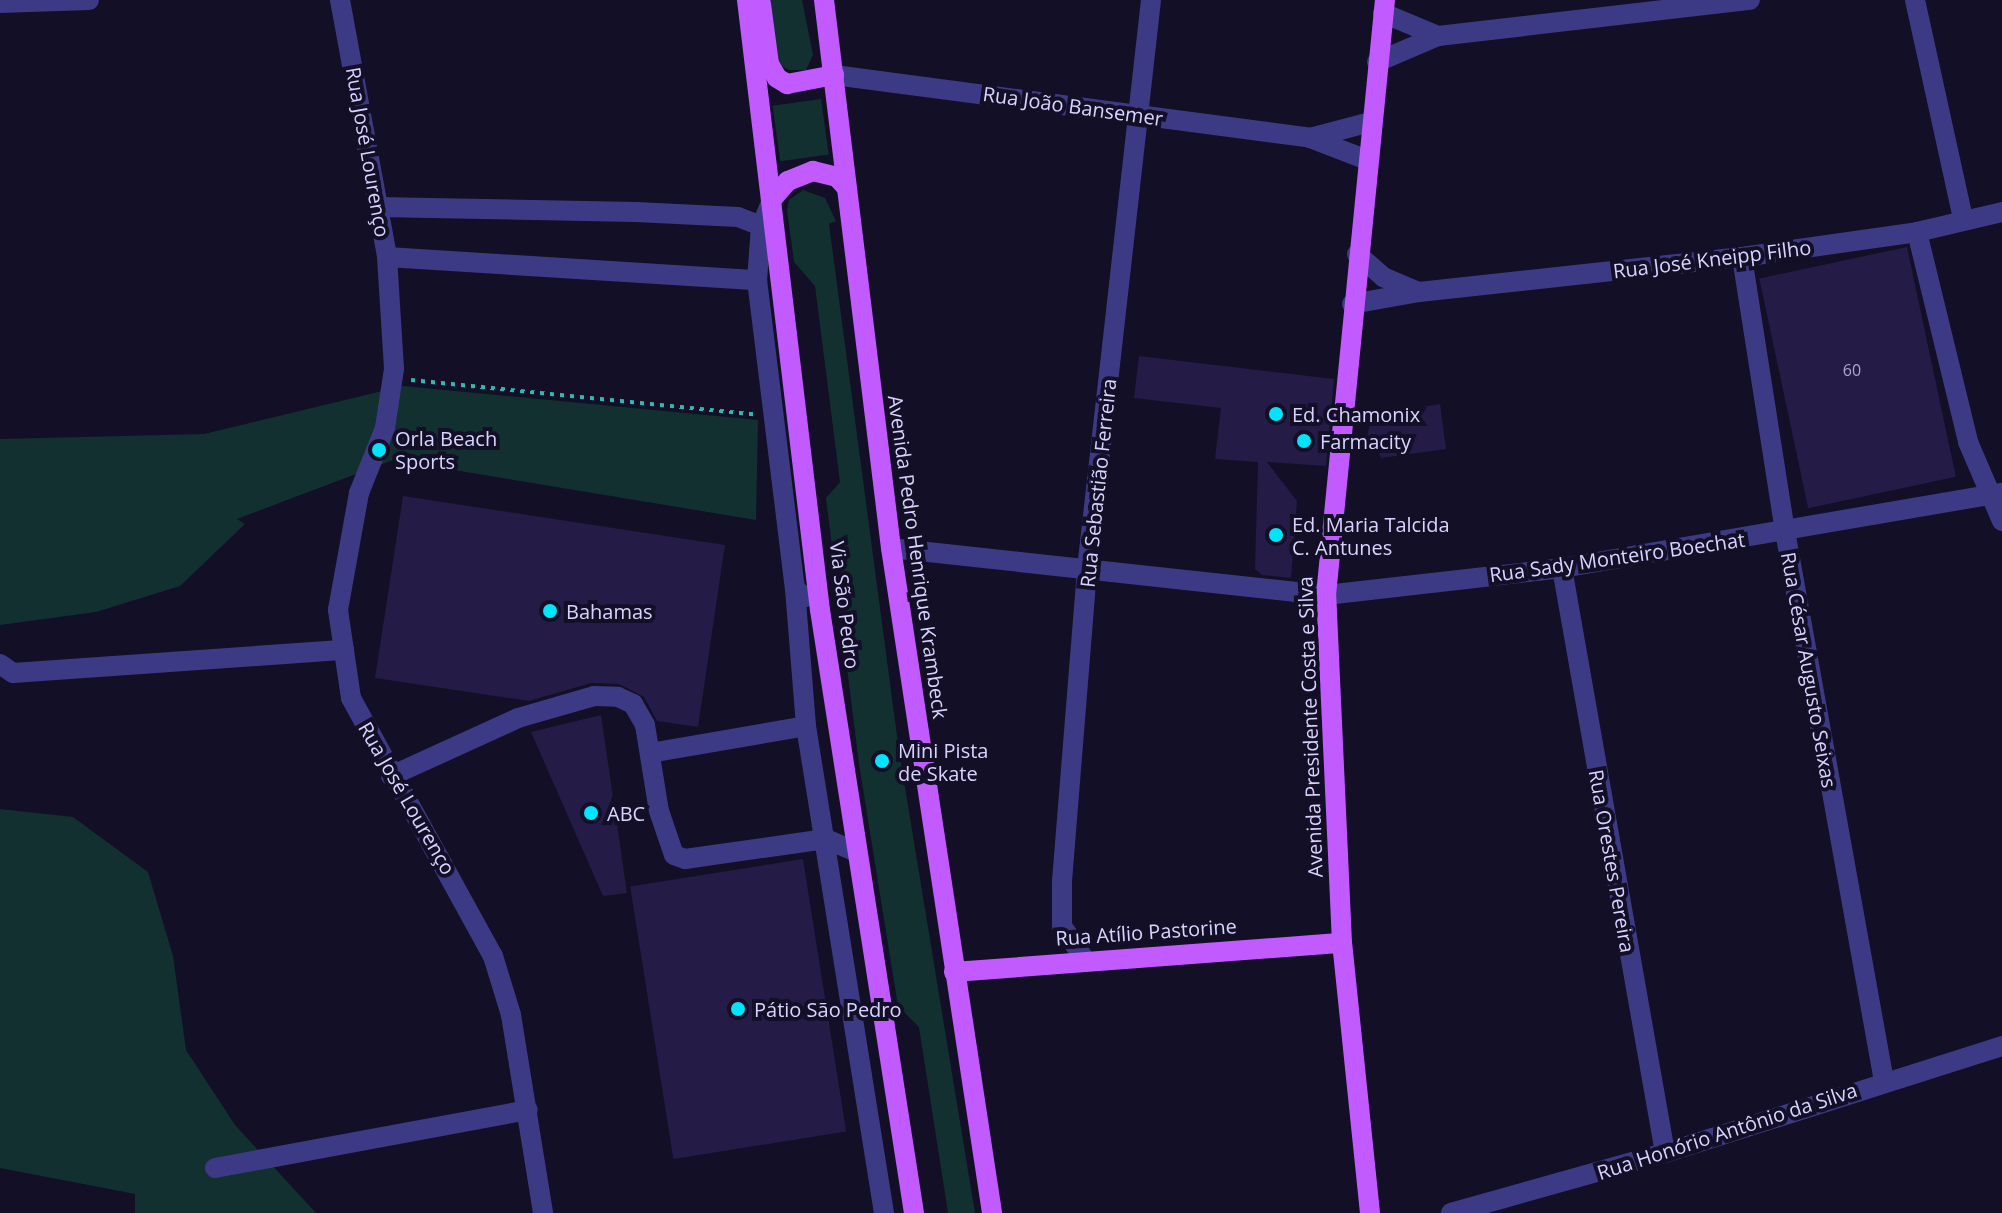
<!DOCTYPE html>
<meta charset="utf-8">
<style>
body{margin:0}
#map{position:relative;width:2002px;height:1213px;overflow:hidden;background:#130f26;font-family:"Open Sans",sans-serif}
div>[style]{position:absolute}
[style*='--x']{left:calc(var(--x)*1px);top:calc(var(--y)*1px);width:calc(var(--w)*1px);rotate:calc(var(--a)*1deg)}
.green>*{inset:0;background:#12302f;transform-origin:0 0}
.building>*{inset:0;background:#241b47;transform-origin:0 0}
.path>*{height:4px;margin-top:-2px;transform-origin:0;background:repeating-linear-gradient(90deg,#2fb8b0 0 4px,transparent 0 10px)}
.minor>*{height:20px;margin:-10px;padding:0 10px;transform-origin:10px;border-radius:10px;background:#3d3a85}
.major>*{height:20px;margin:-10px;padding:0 10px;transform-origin:10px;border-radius:10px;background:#c25bff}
.dots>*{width:22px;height:22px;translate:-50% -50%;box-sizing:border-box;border:4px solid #130f26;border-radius:50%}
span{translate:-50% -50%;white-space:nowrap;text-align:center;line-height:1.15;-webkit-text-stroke:8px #130f26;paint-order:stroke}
.number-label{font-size:16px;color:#aca6d1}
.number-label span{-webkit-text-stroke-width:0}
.street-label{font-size:20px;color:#d9d4ff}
.poi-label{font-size:20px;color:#d9d4ff}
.left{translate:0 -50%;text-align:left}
</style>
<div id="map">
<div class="green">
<div style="clip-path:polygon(767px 0,802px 0,813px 55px,806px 70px,789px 70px,776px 63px)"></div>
<div style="left:821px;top:99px;width:56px;height:49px;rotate:82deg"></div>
<div style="clip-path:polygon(803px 190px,825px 198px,836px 221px,829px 224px,899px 751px,975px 1213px,948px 1213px,919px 1027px,898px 1006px,859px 764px,826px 498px,840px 482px,815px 286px,794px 262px,787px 210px,789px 200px)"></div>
<div style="clip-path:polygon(403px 386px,758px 420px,756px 520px,393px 460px,237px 519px,245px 524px,180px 586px,96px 612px,0 625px,0 439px,204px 434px)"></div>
<div style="clip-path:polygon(0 809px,73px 817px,148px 872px,173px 956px,186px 1050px,235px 1125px,316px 1213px,135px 1213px,135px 1194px,0 1168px)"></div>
</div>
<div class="building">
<div style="left:1907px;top:247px;width:235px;height:151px;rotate:78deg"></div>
<div style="clip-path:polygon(1139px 356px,1334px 379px,1326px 466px,1267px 462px,1297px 501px,1291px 578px,1262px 575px,1255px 569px,1258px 462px,1215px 459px,1221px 408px,1134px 398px)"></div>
<div style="clip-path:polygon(1440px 404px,1446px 449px,1381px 458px,1378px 450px,1365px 449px,1371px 416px)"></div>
<div style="clip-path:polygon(403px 496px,725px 545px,698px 727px,657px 721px,644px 697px,619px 684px,591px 683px,529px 701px,375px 678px)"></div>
<div style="clip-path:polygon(601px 715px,627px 893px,603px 896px,531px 732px)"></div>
<div style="left:803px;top:859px;width:276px;height:175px;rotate:81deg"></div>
</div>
<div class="path">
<div style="--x:411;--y:380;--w:344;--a:5.7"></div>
</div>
<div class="minor">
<div style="--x:340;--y:0;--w:261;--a:79.6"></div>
<div style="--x:387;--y:257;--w:112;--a:86.4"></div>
<div style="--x:394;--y:369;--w:60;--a:98.7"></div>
<div style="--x:385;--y:428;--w:70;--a:111.8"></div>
<div style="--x:359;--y:493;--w:119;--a:100.2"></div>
<div style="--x:338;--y:610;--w:89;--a:81.6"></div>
<div style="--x:351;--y:698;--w:294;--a:61.2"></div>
<div style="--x:493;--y:956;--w:62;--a:73"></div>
<div style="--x:511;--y:1015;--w:201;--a:80.8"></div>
<div style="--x:1915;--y:0;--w:224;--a:77.6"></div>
<div style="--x:0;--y:3;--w:89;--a:-1.9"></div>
<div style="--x:1383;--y:13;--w:60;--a:22.7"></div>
<div style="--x:1377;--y:62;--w:66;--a:-23.1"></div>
<div style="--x:1438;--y:36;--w:314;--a:-6.6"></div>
<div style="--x:834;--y:75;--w:480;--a:7.5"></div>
<div style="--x:1310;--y:138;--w:59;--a:20.9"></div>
<div style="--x:1310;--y:138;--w:62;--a:-14.9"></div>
<div style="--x:773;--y:198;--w:30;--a:113"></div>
<div style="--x:761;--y:226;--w:54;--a:94.2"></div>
<div style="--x:757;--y:280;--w:311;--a:83"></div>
<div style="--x:795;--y:589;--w:13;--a:39"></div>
<div style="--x:378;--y:207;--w:258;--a:1.1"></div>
<div style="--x:636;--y:212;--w:102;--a:2.8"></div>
<div style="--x:738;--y:217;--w:25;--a:21"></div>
<div style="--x:1917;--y:232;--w:216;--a:76.3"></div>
<div style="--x:1968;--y:442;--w:86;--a:66.7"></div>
<div style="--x:1357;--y:254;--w:35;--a:41"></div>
<div style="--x:1383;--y:277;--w:39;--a:23"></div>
<div style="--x:387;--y:257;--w:371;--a:3.6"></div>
<div style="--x:1742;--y:257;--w:277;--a:81.1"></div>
<div style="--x:1785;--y:531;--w:559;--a:79.8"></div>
<div style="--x:1352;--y:304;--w:68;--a:-10.2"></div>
<div style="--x:1419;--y:292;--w:325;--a:-6.2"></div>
<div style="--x:1742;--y:257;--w:177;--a:-8.1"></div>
<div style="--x:1917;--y:232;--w:87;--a:-13.2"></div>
<div style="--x:891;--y:548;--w:438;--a:6.2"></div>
<div style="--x:1326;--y:595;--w:238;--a:-6.5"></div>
<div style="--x:1562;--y:568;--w:446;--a:-9.7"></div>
<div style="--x:1562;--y:568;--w:594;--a:80.01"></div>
<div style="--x:795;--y:589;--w:137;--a:85.4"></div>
<div style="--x:806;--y:726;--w:493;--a:80.9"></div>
<div style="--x:0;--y:664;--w:16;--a:35"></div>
<div style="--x:13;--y:673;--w:332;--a:-4"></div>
<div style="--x:650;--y:753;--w:158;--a:-9.8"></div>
<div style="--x:391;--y:776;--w:140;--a:-24.5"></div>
<div style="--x:518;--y:718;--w:79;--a:-16.1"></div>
<div style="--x:594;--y:696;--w:24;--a:2"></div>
<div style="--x:618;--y:697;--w:17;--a:25"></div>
<div style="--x:633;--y:704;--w:24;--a:60"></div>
<div style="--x:645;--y:725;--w:87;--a:80.8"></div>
<div style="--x:659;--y:811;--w:46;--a:71.2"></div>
<div style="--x:674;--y:855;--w:12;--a:20"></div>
<div style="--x:685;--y:859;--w:142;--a:-8.1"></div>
<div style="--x:826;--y:839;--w:30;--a:23"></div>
<div style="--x:1085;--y:960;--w:41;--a:-124.1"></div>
<div style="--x:1062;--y:926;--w:45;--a:-90"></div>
<div style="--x:1062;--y:881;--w:313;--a:-85.4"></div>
<div style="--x:1087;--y:569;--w:573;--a:-83.58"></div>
<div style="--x:215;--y:1168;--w:318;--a:-10.5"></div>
<div style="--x:1451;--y:1213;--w:222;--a:-15.7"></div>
<div style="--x:1665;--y:1153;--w:354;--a:-17.6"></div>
</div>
<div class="major">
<div style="--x:747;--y:0;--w:614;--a:83.18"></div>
<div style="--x:820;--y:610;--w:610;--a:81.14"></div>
<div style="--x:824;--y:0;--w:552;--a:83.03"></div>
<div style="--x:891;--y:548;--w:673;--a:81.36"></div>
<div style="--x:761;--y:4;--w:61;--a:82.4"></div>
<div style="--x:769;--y:64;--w:16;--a:60"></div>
<div style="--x:777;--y:78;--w:12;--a:31"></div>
<div style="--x:787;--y:84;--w:48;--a:-10.8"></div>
<div style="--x:773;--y:198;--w:23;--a:-49"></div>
<div style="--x:788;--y:181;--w:27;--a:-22"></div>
<div style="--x:813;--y:171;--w:25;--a:14"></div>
<div style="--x:837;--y:177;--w:13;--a:48"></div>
<div style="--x:954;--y:972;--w:389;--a:-4.3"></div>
<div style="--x:1370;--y:1213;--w:271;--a:-95.9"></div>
<div style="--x:1342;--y:943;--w:348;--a:-92.6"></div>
<div style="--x:1326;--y:595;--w:598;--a:-84.34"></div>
</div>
<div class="dots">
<div style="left:1276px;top:414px;background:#00e5ff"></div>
<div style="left:1304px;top:441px;background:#00e5ff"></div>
<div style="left:379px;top:450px;background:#00e5ff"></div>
<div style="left:1276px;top:535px;background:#00e5ff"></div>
<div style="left:550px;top:611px;background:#00e5ff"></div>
<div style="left:882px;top:761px;background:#00e5ff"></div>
<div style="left:591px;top:813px;background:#00e5ff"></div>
<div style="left:738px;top:1009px;background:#00e5ff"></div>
</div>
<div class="number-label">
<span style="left:1852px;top:370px">60</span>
</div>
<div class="street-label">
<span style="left:1073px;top:106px;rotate:8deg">Rua João Bansemer</span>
<span style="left:368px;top:152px;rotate:80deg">Rua José Lourenço</span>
<span style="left:1712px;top:259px;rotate:-7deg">Rua José Kneipp Filho</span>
<span style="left:1098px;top:483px;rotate:-84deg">Rua Sebastião Ferreira</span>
<span style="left:918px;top:557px;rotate:82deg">Avenida Pedro Henrique Krambeck</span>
<span style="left:1617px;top:557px;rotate:-8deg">Rua Sady Monteiro Boechat</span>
<span style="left:845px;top:605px;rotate:83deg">Via São Pedro</span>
<span style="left:1809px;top:670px;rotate:80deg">Rua César Augusto Seixas</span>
<span style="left:1310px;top:727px;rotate:-92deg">Avenida Presidente Costa e Silva</span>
<span style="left:407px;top:798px;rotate:60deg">Rua José Lourenço</span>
<span style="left:1612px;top:861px;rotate:80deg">Rua Orestes Pereira</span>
<span style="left:1146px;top:932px;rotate:-4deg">Rua Atílio Pastorine</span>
<span style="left:1727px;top:1131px;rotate:-18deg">Rua Honório Antônio da Silva</span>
</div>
<div class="poi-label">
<span class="left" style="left:1292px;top:414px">Ed. Chamonix</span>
<span class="left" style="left:395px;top:450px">Orla Beach<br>Sports</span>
<span class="left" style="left:1320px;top:441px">Farmacity</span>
<span class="left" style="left:1292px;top:536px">Ed. Maria Talcida<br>C. Antunes</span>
<span class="left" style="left:566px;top:611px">Bahamas</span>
<span class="left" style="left:898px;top:762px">Mini Pista<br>de Skate</span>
<span class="left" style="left:607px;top:813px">ABC</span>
<span class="left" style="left:754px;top:1009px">Pátio São Pedro</span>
</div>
</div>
